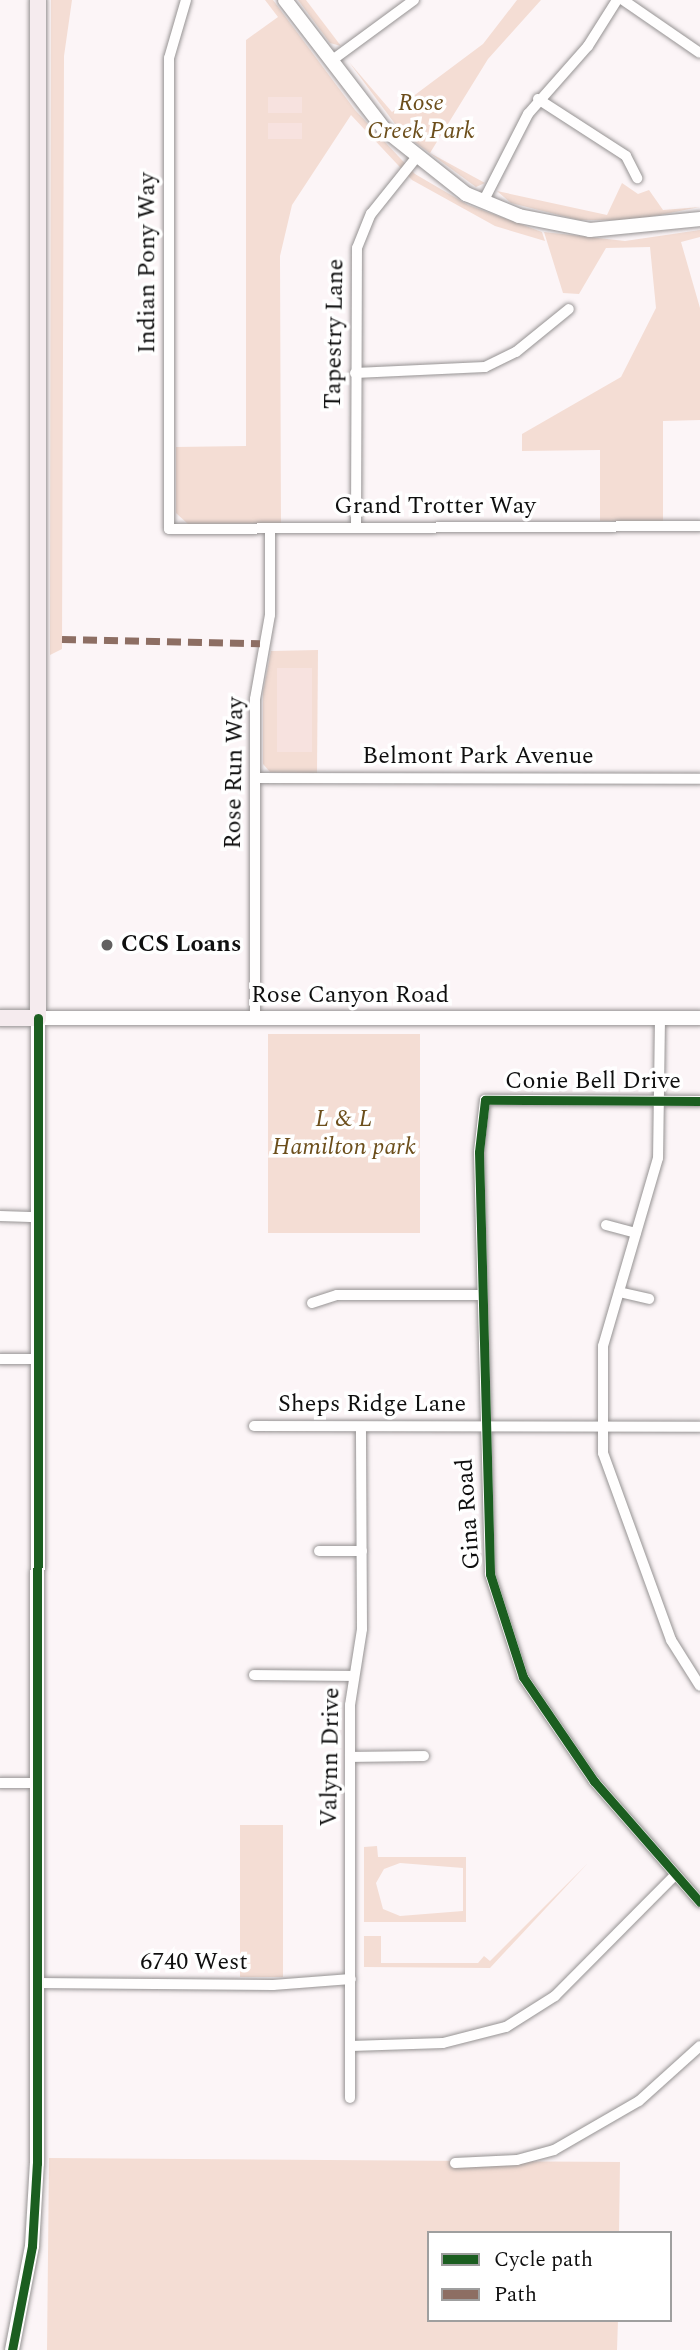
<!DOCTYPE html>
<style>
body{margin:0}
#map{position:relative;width:700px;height:2350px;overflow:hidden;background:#fcf5f7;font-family:Spectral,serif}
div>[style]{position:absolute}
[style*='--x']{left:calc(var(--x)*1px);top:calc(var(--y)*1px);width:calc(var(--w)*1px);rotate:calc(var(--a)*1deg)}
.green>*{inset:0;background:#f4ddd4;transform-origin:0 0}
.pitch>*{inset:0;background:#f7e2df;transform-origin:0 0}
.roads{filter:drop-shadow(0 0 2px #969393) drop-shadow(0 0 2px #969393)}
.minor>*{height:10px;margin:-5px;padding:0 5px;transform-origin:5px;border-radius:5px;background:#fffefe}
.tertiary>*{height:14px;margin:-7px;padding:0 7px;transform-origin:7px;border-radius:7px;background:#fffefe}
.secondary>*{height:16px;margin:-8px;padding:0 8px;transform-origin:8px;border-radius:8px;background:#f5ebee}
.quiet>*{height:7px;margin-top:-3.5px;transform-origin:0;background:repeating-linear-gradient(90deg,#8d6e63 0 14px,transparent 0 21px)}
.cycleway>*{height:9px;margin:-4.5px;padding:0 4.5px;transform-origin:4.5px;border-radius:4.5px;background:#1b5e20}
.dots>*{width:19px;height:19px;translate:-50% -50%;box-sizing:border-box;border:4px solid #fff;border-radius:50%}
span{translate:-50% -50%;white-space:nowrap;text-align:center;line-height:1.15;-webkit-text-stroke:7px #fff;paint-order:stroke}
.park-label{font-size:24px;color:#6c4e1b;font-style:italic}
.street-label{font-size:24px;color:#0f0f0f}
.poi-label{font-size:24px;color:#0f0f0f;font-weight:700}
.left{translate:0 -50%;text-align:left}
.legend{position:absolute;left:427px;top:2231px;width:245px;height:91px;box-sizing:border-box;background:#fff;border:2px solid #9f9f9f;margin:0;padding:9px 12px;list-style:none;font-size:21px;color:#0f0f0f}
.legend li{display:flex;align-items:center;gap:14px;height:35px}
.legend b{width:35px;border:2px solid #9f9f9f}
</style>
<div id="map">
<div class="green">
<div style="clip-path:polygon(51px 0,72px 0,64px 56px,62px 649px,50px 655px)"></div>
<div style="clip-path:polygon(265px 0,273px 0,355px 110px,415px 174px,468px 205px,542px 232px,545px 241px,495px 226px,412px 180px,351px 115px,292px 205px,280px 256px,281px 523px,188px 524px,176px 513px,176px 447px,246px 446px,246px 40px,278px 17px)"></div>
<div style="clip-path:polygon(298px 0,306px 0,341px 46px,330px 43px)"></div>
<div style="clip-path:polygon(517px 0,541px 0,488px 59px,430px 153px,485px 183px,476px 187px,401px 132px,349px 62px,392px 112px,483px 44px)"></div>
<div style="clip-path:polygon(622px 183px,638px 194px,649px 190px,663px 210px,700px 207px,634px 220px,579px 220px,511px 203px,497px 191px,607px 215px)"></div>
<div style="clip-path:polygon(700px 230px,700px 237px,681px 242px,700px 308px,700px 420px,663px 421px,663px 522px,600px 521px,600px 450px,522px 451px,522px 434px,621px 377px,656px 308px,650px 247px,606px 248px,579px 294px,563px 293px,544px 232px,625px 241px)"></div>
<div style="clip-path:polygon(318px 650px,317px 773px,270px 772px,263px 764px,263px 692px,271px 651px)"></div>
<div style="left:268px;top:1034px;width:152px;height:199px"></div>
<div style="left:283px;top:1825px;width:152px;height:43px;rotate:90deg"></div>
<div style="clip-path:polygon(evenodd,377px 1846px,378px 1857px,466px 1857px,466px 1922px,364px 1922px,364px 1847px,377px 1846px,400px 1863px,463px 1868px,463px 1911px,400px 1916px,383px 1909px,376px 1883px,384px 1869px,400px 1863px)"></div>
<div style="clip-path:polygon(588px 1863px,490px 1968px,364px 1967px,364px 1936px,381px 1936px,381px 1963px,478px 1963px,484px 1956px,490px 1961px)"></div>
<div style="clip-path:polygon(49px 2158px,620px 2162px,619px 2233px,429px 2233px,429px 2320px,618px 2320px,617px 2350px,47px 2350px)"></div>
</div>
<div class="pitch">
<div style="left:268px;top:97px;width:34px;height:16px"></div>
<div style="left:302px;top:123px;width:16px;height:34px;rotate:90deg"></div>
<div style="left:277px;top:668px;width:35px;height:84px"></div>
</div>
<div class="roads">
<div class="minor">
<div style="--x:186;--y:0;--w:60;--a:106.3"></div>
<div style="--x:169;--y:58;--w:471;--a:90"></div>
<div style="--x:169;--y:529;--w:531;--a:-0.32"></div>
<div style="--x:623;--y:0;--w:93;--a:34.5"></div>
<div style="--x:331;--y:61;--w:103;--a:-36.3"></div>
<div style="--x:538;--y:99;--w:105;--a:32.9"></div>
<div style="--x:626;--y:156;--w:25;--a:63"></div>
<div style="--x:483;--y:202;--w:99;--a:-62.9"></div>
<div style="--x:528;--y:114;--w:91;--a:-48.6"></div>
<div style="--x:588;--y:46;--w:54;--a:-57.8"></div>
<div style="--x:355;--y:373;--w:130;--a:-2.6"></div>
<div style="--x:485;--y:367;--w:34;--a:-26"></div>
<div style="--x:516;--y:352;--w:68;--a:-39.1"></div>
<div style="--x:356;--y:528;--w:280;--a:-89.8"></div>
<div style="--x:357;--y:248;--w:37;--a:-68"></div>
<div style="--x:371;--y:214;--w:70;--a:-51.3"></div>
<div style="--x:255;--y:778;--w:445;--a:0.1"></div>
<div style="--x:255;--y:1018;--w:319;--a:-90"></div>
<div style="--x:255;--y:699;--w:85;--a:-79.9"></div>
<div style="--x:270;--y:615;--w:87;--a:-90"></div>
<div style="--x:660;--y:1018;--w:140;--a:90.8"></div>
<div style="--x:658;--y:1158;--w:196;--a:106.3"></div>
<div style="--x:603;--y:1346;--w:107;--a:90"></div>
<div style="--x:603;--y:1453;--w:199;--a:70"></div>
<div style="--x:671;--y:1640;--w:54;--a:57.8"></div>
<div style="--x:700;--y:1101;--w:215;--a:-179.7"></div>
<div style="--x:485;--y:1100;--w:52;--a:96.6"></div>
<div style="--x:479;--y:1152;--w:422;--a:88.5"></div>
<div style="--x:490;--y:1574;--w:108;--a:72.2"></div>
<div style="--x:523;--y:1677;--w:126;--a:55.7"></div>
<div style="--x:594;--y:1781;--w:161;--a:48.8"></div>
<div style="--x:0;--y:1216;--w:38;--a:2"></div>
<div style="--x:606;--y:1225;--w:31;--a:15"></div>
<div style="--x:619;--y:1292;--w:31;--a:13"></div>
<div style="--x:312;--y:1303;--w:26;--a:-18"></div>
<div style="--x:337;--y:1295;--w:145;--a:0"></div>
<div style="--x:0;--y:1359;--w:38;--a:0"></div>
<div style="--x:254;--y:1426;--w:446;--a:0.1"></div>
<div style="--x:319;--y:1551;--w:43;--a:0"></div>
<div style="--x:254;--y:1675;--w:100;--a:0.6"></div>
<div style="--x:350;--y:1757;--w:74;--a:-0.8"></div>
<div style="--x:0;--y:1783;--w:37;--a:0"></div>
<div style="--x:37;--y:1983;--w:236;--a:0.5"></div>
<div style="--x:273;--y:1985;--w:78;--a:-4.4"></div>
<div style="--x:351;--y:2046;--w:92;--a:-1.9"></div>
<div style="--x:443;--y:2043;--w:65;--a:-14.3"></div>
<div style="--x:506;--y:2027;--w:58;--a:-32.3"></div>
<div style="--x:555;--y:1996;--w:169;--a:-45.2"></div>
<div style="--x:350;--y:2098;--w:393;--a:-90"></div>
<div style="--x:350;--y:1705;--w:77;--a:-81"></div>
<div style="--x:362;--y:1629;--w:202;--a:-90.3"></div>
<div style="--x:455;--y:2163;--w:62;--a:-2.8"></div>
<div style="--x:517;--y:2160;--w:38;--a:-15"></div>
<div style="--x:554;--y:2150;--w:98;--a:-30"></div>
<div style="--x:639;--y:2101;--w:82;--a:-42"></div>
</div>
<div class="tertiary">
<div style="--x:285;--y:0;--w:163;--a:52.5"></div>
<div style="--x:384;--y:129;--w:105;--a:38.4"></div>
<div style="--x:466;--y:194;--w:57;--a:22.5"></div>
<div style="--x:519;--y:216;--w:72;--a:11.2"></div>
<div style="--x:590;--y:230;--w:111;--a:-5.7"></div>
<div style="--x:12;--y:2350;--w:106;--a:-79.1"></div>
<div style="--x:32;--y:2246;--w:83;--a:-86.6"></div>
<div style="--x:37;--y:2163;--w:1145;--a:-89.95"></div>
<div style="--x:38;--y:1018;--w:662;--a:0"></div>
</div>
<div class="secondary">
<div style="--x:0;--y:1018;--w:38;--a:0"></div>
<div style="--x:38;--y:1018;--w:1018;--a:-90"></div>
</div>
</div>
<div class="quiet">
<div style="--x:62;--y:639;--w:198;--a:1.2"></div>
</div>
<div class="cycleway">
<div style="--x:700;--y:1101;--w:215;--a:-179.7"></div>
<div style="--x:485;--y:1100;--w:52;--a:96.6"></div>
<div style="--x:479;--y:1152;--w:422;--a:88.5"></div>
<div style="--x:490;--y:1574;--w:108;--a:72.2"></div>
<div style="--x:523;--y:1677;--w:126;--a:55.7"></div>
<div style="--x:594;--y:1781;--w:161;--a:48.8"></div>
<div style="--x:12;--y:2350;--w:106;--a:-79.1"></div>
<div style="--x:32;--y:2246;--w:83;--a:-86.6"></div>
<div style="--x:37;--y:2163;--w:1145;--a:-89.95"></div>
</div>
<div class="dots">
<div style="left:107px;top:945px;background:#626060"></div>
</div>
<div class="park-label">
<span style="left:421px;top:118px">Rose<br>Creek Park</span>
<span style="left:344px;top:1134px">L &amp; L<br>Hamilton park</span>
</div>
<div class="street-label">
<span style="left:148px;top:263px;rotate:-90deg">Indian Pony Way</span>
<span style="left:335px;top:334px;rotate:-89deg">Tapestry Lane</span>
<span style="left:435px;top:507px">Grand Trotter Way</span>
<span style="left:478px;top:757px">Belmont Park Avenue</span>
<span style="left:235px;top:773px;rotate:-89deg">Rose Run Way</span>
<span style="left:350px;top:996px">Rose Canyon Road</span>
<span style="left:593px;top:1082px">Conie Bell Drive</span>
<span style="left:372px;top:1405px">Sheps Ridge Lane</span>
<span style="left:469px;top:1514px;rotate:-94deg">Gina Road</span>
<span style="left:331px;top:1757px;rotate:-89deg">Valynn Drive</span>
<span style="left:194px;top:1963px">6740 West</span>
</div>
<div class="poi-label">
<span class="left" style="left:121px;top:945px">CCS Loans</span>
</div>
<ul class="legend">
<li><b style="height:9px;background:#1b5e20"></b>Cycle path</li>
<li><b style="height:9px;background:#8d6e63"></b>Path</li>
</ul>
</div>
